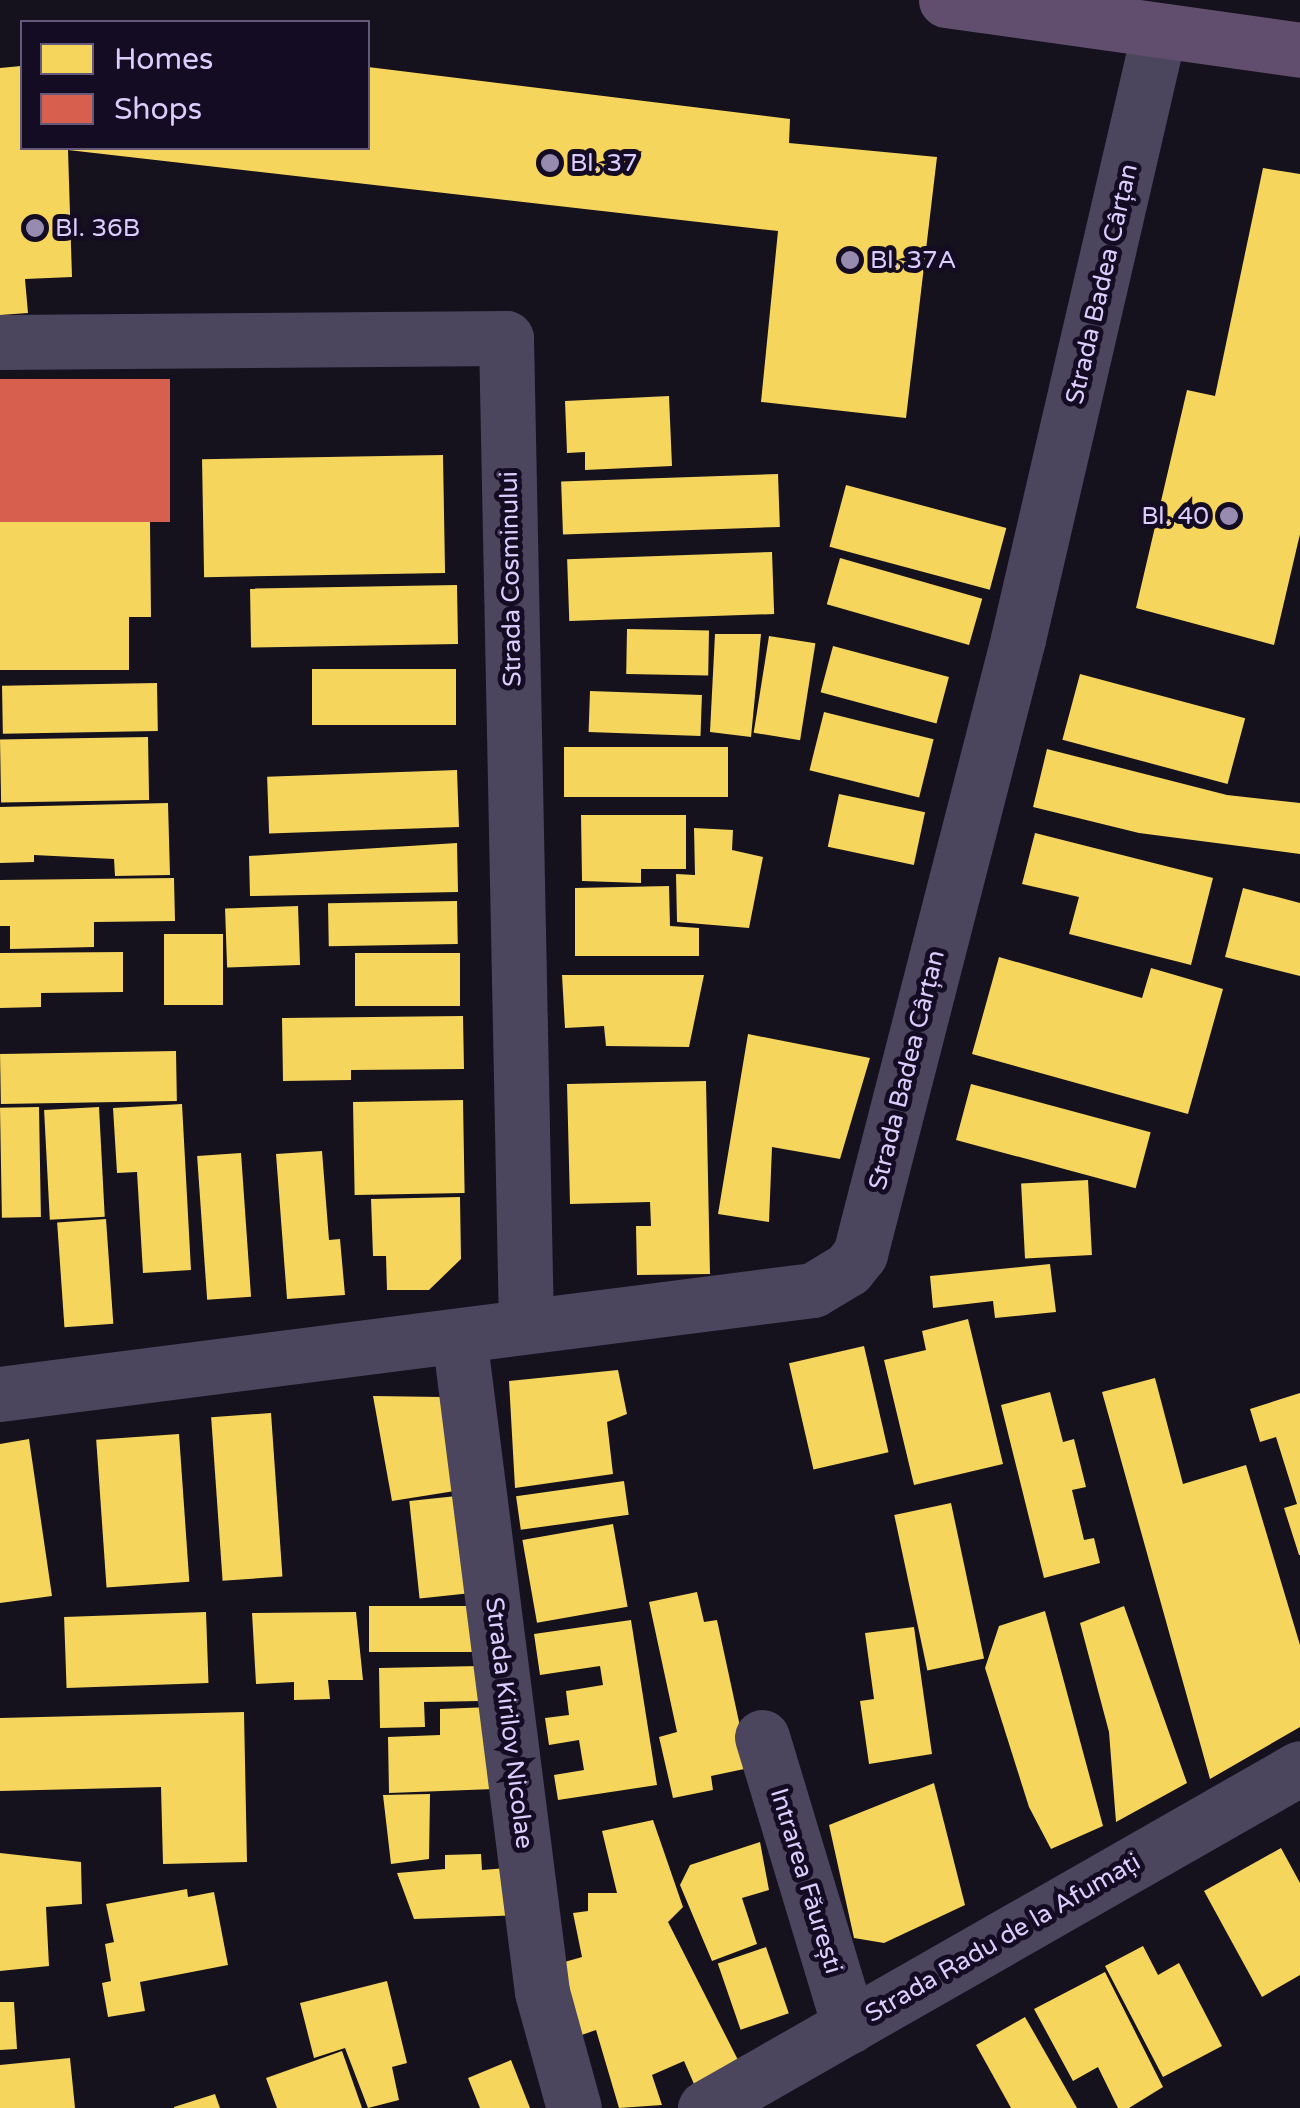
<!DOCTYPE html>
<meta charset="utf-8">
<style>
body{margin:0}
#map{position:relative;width:1300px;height:2108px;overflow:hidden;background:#15111d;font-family:"Varela Round",sans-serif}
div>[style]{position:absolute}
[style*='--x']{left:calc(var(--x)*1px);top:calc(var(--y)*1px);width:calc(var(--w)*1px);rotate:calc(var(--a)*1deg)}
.homes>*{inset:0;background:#f6d55c;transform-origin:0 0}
.shops>*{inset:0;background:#d6604d;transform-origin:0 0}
.minor>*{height:55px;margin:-27.5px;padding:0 27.5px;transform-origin:27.5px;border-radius:27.5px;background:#4b455e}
.major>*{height:55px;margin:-27.5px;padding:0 27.5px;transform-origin:27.5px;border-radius:27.5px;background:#614e6f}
.dots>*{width:28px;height:28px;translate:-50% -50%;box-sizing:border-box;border:5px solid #140c22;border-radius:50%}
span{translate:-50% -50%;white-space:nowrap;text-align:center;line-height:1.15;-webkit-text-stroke:10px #140c22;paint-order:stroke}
.poi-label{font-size:25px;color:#ddcdff}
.left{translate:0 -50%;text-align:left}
.right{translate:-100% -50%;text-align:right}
.street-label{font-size:25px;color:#ddcdff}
.legend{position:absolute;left:20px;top:20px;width:350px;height:130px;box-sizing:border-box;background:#140c22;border:2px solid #64597a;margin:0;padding:12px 18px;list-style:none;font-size:30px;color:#ddcdff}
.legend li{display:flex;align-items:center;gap:20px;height:50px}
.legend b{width:50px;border:2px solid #64597a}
</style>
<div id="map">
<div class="homes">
<div style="clip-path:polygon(21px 66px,22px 148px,368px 148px,368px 67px,790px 119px,789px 143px,937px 157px,906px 418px,761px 402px,778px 231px,68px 150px,72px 277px,25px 279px,28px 313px,0 315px,0 68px)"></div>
<div style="clip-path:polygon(1263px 168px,1300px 174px,1300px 534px,1274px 645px,1136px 608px,1187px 390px,1215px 396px)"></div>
<div style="clip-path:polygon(669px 396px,672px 466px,585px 470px,585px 452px,567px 453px,565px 401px)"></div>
<div style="left:443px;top:455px;width:118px;height:241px;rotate:89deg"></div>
<div style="left:778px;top:474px;width:53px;height:217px;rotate:88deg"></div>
<div style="left:846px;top:485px;width:166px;height:64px;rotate:15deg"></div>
<div style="clip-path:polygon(0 522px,150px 522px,151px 617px,129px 617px,129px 670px,0 670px)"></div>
<div style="left:772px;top:552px;width:62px;height:205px;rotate:88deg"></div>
<div style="left:840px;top:558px;width:148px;height:48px;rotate:16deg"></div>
<div style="left:457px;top:585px;width:59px;height:207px;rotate:89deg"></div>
<div style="left:627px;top:629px;width:82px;height:45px;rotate:1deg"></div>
<div style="clip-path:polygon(715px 634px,761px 634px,751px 737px,710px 732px)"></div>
<div style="left:769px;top:636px;width:47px;height:98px;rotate:9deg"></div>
<div style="left:833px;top:646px;width:120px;height:48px;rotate:15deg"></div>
<div style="left:312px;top:669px;width:144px;height:56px"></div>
<div style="left:1080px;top:674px;width:171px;height:68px;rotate:15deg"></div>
<div style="left:157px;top:683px;width:48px;height:155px;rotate:89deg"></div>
<div style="left:590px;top:691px;width:112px;height:41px;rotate:2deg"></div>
<div style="left:824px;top:712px;width:113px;height:60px;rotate:14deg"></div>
<div style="left:148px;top:737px;width:63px;height:148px;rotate:89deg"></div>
<div style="left:728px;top:747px;width:50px;height:164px;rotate:90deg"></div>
<div style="clip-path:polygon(1047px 749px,1227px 795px,1300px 803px,1300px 854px,1139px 833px,1033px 807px)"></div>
<div style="left:457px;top:770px;width:57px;height:190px;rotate:88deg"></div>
<div style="left:839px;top:794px;width:88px;height:54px;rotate:12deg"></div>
<div style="clip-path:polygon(168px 803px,170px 875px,115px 876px,114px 859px,34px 855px,34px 862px,0 863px,0 807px)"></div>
<div style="clip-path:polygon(581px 815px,686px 815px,686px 869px,641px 869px,641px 883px,582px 881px)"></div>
<div style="clip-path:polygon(694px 828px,733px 830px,732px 850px,763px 857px,749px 928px,677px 922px,676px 874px,695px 875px)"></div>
<div style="clip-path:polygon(1035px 833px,1213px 878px,1191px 965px,1069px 934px,1079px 897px,1022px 884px)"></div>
<div style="clip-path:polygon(457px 843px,458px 892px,250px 896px,249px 856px)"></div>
<div style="clip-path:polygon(174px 878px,175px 921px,94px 922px,94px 947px,10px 949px,10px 926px,0 926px,0 880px)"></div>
<div style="clip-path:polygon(669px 886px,670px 926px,699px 928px,699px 956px,575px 956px,575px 888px)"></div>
<div style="clip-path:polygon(1243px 888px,1300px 903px,1300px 976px,1225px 957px)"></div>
<div style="left:457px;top:901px;width:43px;height:129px;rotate:89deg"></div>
<div style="left:298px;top:906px;width:59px;height:73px;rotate:88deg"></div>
<div style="left:164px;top:934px;width:59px;height:71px"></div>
<div style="clip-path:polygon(123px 952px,123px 992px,41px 993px,41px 1007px,0 1008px,0 953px)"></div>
<div style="left:460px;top:953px;width:53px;height:105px;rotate:90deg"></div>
<div style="clip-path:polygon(999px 957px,1142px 998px,1151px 968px,1223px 989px,1188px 1114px,972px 1054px)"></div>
<div style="clip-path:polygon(562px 975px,704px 975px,689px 1047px,606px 1046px,604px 1026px,565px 1028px)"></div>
<div style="clip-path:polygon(463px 1016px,464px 1069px,351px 1070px,351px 1080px,283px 1081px,282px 1018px)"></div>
<div style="clip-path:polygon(748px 1034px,870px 1058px,840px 1159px,772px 1147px,769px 1222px,718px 1214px)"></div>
<div style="left:176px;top:1051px;width:50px;height:176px;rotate:89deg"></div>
<div style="clip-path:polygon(706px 1081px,710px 1274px,637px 1275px,636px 1226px,651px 1226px,650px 1202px,570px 1204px,567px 1084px)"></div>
<div style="left:971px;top:1084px;width:186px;height:58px;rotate:15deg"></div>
<div style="left:463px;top:1100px;width:93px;height:110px;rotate:89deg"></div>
<div style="clip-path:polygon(182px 1104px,191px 1270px,143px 1273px,137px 1172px,117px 1173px,113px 1108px)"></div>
<div style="left:39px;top:1107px;width:110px;height:39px;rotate:89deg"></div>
<div style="left:99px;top:1107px;width:110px;height:55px;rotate:87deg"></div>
<div style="clip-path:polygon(322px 1151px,329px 1240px,340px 1239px,345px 1295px,287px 1299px,276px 1154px)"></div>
<div style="left:241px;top:1153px;width:144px;height:44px;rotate:86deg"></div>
<div style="left:1088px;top:1180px;width:75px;height:67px;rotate:87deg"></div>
<div style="clip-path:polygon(460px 1197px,461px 1259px,429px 1290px,387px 1290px,386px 1256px,373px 1256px,371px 1199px)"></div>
<div style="left:106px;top:1219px;width:105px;height:49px;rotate:86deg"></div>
<div style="clip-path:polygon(1050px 1264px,1056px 1312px,995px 1318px,993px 1301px,933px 1308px,930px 1276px)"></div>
<div style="clip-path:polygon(968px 1319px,1003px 1464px,914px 1485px,884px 1360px,926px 1350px,922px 1331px)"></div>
<div style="left:864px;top:1346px;width:109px;height:77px;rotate:77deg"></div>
<div style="clip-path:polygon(618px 1370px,627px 1414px,607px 1422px,613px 1474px,515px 1488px,509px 1381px)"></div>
<div style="clip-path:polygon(1155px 1378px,1183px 1484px,1246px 1465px,1300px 1645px,1300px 1727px,1210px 1779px,1102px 1392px)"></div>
<div style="clip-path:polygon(1050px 1392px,1063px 1442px,1074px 1439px,1086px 1487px,1072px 1490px,1084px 1540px,1094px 1538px,1100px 1563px,1044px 1578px,1001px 1405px)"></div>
<div style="clip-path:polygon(1300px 1393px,1300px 1555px,1299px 1555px,1284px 1508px,1297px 1504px,1276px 1437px,1260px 1442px,1250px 1409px)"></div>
<div style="clip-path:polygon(373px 1396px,441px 1397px,461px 1490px,392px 1501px)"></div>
<div style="left:271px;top:1413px;width:164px;height:60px;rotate:86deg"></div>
<div style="left:179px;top:1434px;width:148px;height:83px;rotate:86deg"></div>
<div style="clip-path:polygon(29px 1439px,52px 1596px,0 1603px,0 1444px)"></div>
<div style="left:624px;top:1481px;width:34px;height:109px;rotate:82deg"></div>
<div style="left:466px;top:1495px;width:98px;height:57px;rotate:84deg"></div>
<div style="left:951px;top:1503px;width:159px;height:58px;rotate:78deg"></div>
<div style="left:613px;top:1524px;width:84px;height:92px;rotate:80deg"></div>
<div style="clip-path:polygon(697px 1592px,704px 1622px,717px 1620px,749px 1768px,711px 1776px,713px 1790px,673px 1798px,659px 1737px,677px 1732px,649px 1602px)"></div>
<div style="left:483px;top:1606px;width:46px;height:114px;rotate:90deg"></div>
<div style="clip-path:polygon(1124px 1606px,1187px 1783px,1116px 1822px,1109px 1732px,1080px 1623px)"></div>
<div style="clip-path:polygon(1045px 1611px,1103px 1826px,1051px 1849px,1029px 1807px,985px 1668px,999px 1626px)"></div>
<div style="left:206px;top:1612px;width:71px;height:142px;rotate:88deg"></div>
<div style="clip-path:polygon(356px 1612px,363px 1680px,328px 1680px,330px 1699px,294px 1700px,294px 1682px,256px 1684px,252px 1613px)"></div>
<div style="clip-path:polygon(631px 1620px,657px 1785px,558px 1800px,554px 1775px,584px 1770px,579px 1740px,549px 1745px,545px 1718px,569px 1715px,566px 1691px,603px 1685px,600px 1666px,540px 1675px,534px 1634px)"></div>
<div style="clip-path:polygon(914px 1627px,932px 1754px,869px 1764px,860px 1701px,874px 1699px,865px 1633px)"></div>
<div style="clip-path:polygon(480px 1666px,481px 1701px,424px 1702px,425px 1727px,380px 1728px,379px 1668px)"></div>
<div style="clip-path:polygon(491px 1707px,494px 1789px,389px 1793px,388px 1737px,440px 1735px,440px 1709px)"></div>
<div style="clip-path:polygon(244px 1712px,247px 1862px,163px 1864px,161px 1787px,0 1791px,0 1718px)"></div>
<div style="clip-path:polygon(934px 1783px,965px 1905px,884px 1943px,854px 1938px,829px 1825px)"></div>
<div style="clip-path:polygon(430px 1794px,429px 1859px,391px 1864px,383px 1795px)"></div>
<div style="clip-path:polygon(653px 1820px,683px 1907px,668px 1922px,738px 2060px,694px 2084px,684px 2061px,652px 2075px,662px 2105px,619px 2108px,596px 2030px,573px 2038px,561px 1963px,582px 1957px,573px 1913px,588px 1911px,588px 1893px,617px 1893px,602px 1831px)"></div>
<div style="clip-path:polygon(760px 1842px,769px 1890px,742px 1898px,757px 1944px,712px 1961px,680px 1885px,690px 1865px)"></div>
<div style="clip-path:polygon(1281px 1848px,1300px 1883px,1300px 1975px,1262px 1997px,1204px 1891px)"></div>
<div style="clip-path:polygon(0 1853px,81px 1862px,82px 1904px,46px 1907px,49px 1966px,0 1971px)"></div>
<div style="clip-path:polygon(481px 1854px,482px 1870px,518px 1867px,520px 1915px,414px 1919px,397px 1873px,445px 1869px,445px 1855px)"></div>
<div style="clip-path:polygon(187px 1889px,188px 1897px,214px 1892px,228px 1965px,140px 1982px,145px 2011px,108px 2017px,102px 1983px,111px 1981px,105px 1944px,114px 1942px,106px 1904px)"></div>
<div style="clip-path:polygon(1143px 1946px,1158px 1975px,1179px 1963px,1222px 2046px,1163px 2077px,1105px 1966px)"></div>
<div style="left:766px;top:1947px;width:70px;height:51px;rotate:71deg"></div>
<div style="clip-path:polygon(1105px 1972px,1163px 2087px,1129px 2108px,1118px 2108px,1098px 2067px,1073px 2081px,1034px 2009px)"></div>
<div style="clip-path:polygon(387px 1981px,407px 2063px,392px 2067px,399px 2100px,368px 2108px,345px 2048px,314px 2058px,300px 2003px)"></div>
<div style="clip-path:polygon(0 2002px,14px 2002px,17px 2049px,0 2050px)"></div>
<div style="clip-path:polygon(1025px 2017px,1077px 2108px,1011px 2108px,976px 2045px)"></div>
<div style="clip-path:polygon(342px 2051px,362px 2108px,277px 2108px,266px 2078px)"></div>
<div style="clip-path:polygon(70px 2058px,75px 2108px,0 2108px,0 2065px)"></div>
<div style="clip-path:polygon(511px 2060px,530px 2108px,480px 2108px,468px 2078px)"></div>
<div style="clip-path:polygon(215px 2094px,220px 2108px,174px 2108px,174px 2107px)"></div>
</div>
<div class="shops">
<div style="left:170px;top:379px;width:143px;height:170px;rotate:90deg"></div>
</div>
<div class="minor">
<div style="--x:0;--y:342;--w:506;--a:-0.45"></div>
<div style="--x:506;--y:338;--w:988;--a:88.84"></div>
<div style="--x:459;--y:1336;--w:661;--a:82.79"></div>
<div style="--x:542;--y:1992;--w:120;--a:74.6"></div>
<div style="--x:0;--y:1394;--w:820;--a:-7.29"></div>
<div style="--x:813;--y:1290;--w:41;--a:-31"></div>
<div style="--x:848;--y:1269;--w:19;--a:-51"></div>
<div style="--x:860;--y:1254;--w:635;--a:-75.59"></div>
<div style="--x:1018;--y:639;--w:624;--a:-76.94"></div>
<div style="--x:762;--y:1737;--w:302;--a:73.2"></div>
<div style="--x:705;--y:2108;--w:685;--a:-29.74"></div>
</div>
<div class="major">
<div style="--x:946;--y:0;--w:358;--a:8"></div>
</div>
<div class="dots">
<div style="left:550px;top:163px;background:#978bb0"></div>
<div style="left:35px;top:228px;background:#978bb0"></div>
<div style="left:850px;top:260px;background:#978bb0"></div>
<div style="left:1229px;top:516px;background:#978bb0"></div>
</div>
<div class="poi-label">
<span class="left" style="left:570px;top:163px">Bl. 37</span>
<span class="left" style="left:55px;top:228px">Bl. 36B</span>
<span class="left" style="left:870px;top:260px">Bl. 37A</span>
<span class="right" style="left:1209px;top:516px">Bl. 40</span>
</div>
<div class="street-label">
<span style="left:1102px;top:284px;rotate:-77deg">Strada Badea Cârțan</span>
<span style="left:511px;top:579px;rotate:-91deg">Strada Cosminului</span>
<span style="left:907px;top:1070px;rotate:-76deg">Strada Badea Cârțan</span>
<span style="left:509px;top:1723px;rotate:83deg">Strada Kirilov Nicolae</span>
<span style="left:806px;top:1881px;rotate:73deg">Intrarea Făurești</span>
<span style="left:1003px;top:1938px;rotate:-30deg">Strada Radu de la Afumați</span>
</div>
<ul class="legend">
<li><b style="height:28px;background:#f6d55c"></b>Homes</li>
<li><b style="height:28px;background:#d6604d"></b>Shops</li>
</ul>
</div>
